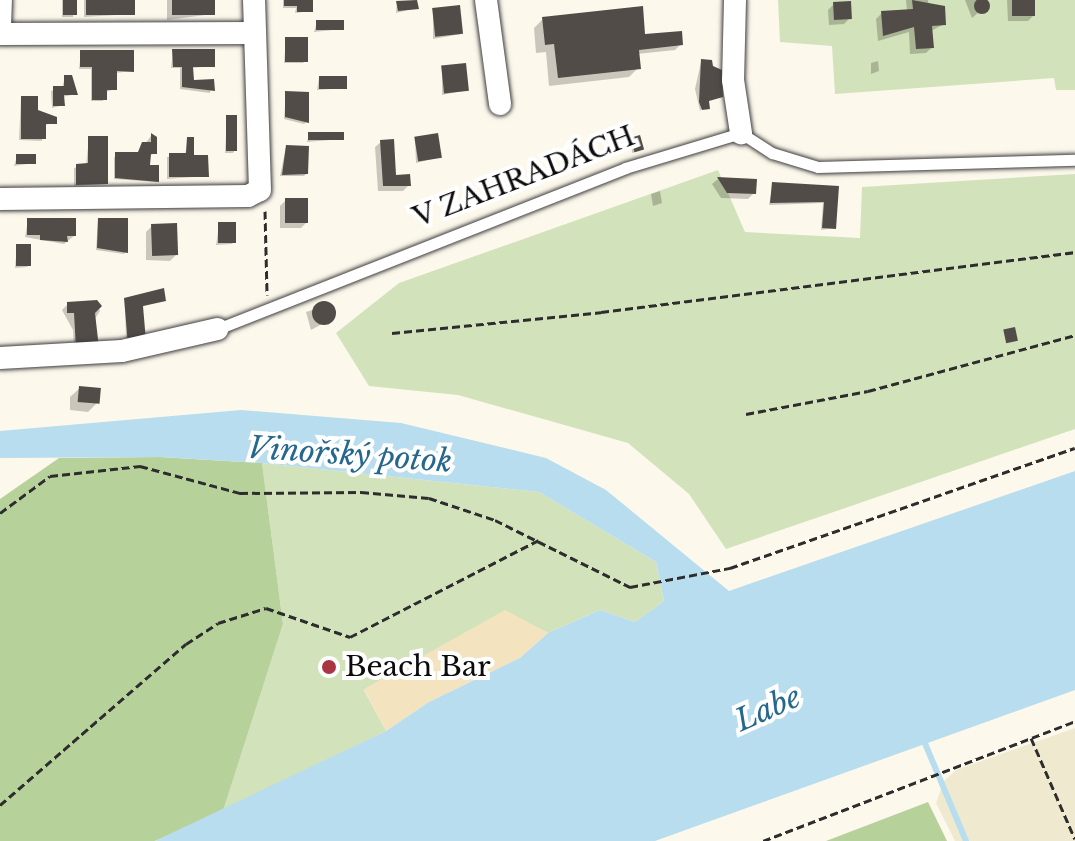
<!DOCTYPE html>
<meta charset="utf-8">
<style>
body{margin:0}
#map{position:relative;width:1075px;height:841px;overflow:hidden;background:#fdf8ec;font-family:"Libre Baskerville",serif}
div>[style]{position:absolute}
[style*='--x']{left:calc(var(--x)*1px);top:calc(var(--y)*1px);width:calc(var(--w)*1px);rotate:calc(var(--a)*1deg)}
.farmland>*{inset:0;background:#efeacf}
.green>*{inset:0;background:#d2e2ba}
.forest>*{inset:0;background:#b7d19b}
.sand>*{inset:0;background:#f3e3be}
.water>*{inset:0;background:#b7ddee}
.shadow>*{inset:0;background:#0003}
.stream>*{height:6px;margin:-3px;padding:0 3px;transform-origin:3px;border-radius:3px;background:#b7ddee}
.building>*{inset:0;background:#524c49;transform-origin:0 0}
.round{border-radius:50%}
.path>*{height:3px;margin-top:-1.5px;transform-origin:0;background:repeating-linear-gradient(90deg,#2d2d2d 0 8px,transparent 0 12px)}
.roads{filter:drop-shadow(0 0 2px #3e3e3e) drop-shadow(0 0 2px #3e3e3e)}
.service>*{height:11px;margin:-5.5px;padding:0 5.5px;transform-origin:5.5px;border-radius:5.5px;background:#fff}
.minor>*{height:22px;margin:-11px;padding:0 11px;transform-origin:11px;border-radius:11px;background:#fff}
.dots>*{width:22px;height:22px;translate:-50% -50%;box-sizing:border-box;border:4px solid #fff;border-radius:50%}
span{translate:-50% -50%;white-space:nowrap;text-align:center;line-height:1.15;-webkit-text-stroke:8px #fff;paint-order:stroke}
.street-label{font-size:28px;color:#0b0b0b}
.poi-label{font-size:28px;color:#0b0b0b}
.left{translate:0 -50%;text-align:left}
.water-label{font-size:30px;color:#25678d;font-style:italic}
</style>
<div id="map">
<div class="farmland">
<div style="clip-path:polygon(1075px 728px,1075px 841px,955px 841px,936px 803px,944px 781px,956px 770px)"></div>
</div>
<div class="green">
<div style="clip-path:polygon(778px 0,1075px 0,1075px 90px,1056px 90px,1054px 78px,835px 94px,832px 46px,780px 42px)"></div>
<div style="clip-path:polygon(718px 170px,745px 232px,860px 238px,862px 187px,1075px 174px,1075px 429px,726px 549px,689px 494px,628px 443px,458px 395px,369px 386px,336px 333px,399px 283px)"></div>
<div style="clip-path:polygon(262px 463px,539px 492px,656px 562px,664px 601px,635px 622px,600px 610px,548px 633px,505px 611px,364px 690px,386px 731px,223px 811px,283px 624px)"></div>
</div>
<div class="forest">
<div style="clip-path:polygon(160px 457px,262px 463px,283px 624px,223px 811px,155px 841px,0 841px,0 499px,59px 458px)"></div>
<div style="clip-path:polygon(928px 802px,947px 841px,826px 841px)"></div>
</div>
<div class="sand">
<div style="clip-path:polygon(505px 610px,548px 633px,520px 658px,429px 702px,386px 731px,364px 689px)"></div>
</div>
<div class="water">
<div style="clip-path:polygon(241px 410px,401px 423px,546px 458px,606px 490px,729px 591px,1075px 471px,1075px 690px,655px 841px,155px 841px,386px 731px,429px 702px,520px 658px,548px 633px,600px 610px,635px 622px,664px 601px,656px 562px,539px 492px,262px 463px,160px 457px,0 458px,0 431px)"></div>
</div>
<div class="shadow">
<div style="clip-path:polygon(62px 0,75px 0,73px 17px,62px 17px)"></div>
<div style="clip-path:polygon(84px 0,133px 0,133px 14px,84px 17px)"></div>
<div style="clip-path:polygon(167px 0,213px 0,213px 14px,167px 20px)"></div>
<div style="clip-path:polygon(283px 0,311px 0,311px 11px,295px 13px,296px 8px,283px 8px)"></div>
<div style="clip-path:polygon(906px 0,928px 0,929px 9px,944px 24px,931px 31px,932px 47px,926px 53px,910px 54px,909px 32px,878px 41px,876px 19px,882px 13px,907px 11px)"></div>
<div style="clip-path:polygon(965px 0,985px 0,985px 7px,972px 18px)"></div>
<div style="clip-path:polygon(1007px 0,1033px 0,1034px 15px,1028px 21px,1008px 21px)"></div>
<div style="clip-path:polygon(397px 3px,416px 8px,396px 13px)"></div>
<div style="clip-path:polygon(834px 4px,850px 18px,844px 24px,829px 25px,828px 10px)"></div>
<div style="clip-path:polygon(433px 10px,461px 34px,433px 39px)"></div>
<div style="clip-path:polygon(543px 19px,640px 37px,681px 44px,675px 50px,637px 54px,638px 68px,629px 77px,549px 86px,546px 52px,536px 53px,534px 28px)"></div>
<div style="clip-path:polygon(317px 22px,342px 29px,314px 32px)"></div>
<div style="clip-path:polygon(286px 39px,306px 61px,303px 63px,284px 63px)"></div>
<div style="clip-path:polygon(173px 51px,213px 66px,192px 68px,192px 82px,212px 81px,210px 93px,180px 89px,180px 68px,171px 68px)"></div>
<div style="clip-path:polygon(81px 52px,132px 71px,115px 73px,115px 89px,106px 92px,103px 101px,91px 101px,91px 69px,79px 69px)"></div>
<div style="clip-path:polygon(878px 61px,879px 71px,871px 74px,871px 63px)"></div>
<div style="clip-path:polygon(701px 62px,721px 95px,699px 102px,707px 103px,700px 111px,695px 89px)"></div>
<div style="clip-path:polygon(442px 68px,467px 90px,442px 95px)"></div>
<div style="clip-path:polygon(65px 77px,76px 94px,62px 97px,63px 105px,52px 108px,51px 91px,62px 88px)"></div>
<div style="clip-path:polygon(319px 78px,345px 88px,317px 90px)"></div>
<div style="clip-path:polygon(286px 93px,307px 122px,304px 124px,284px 119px)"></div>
<div style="clip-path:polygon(21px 98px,55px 123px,44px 125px,42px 141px,19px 140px)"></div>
<div style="clip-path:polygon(227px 117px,235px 150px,233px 153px,225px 153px)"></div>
<div style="clip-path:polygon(309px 134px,342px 139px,307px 142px)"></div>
<div style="clip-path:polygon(151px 136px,155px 153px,149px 156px,148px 167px,157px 182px,114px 179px,114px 157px,137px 154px)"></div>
<div style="clip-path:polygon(89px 138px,106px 184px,74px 186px,74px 168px,86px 165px)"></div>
<div style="clip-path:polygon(188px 139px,192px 157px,207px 176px,167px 179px,167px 157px,185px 155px)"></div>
<div style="clip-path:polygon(415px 139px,440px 157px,416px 163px)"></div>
<div style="clip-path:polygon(631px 139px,642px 149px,639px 151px,632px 153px)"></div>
<div style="clip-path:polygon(381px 142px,394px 177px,409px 185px,403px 191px,378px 191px,375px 147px)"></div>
<div style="clip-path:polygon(286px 147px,306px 174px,304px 176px,280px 176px)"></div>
<div style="clip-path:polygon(17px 156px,34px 163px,14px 166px)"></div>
<div style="clip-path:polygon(718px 179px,755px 181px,754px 193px,748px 199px,721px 198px,712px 184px)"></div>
<div style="clip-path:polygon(773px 184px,837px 188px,834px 228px,821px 230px,823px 203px,769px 205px)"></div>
<div style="clip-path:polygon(660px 191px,662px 203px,653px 206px,651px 194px)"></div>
<div style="clip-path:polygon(286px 200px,307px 222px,301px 228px,280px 228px,280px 206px)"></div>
<div style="clip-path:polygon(28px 220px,74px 236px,64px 244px,25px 237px)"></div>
<div style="clip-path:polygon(98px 220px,126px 252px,124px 254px,96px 250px)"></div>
<div style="clip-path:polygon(219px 225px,234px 242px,232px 244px,216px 245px)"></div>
<div style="clip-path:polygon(152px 226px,176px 255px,170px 261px,146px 260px,146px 232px)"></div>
<div style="clip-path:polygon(17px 246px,29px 265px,27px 267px,15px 268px)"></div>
<div style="clip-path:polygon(125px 300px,164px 300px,141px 307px,126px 346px)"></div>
<div style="clip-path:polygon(96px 302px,100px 311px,74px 351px,73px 330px,62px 310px,68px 304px)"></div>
<div style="clip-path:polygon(332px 304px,335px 317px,311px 330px,306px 312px)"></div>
<div style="clip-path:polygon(80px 388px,97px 403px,88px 412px,70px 410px,70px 397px)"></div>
</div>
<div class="stream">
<div style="--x:924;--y:741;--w:108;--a:67.2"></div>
</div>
<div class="building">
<div class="round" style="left:974px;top:-2px;width:16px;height:16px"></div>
<div style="left:63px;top:0;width:14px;height:15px"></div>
<div style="left:86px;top:0;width:49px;height:15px"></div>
<div style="left:172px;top:0;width:43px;height:15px"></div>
<div style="clip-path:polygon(284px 0,313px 0,313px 12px,297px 12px,297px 6px,284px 6px)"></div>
<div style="clip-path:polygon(417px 0,419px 9px,398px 11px,396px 1px)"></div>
<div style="clip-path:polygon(912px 0,945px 6px,946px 25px,932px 26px,934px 48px,916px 49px,914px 27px,883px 36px,881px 11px,913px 9px)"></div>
<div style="left:1012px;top:0;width:23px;height:16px"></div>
<div style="left:851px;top:1px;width:18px;height:18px;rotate:87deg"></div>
<div style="left:460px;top:5px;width:29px;height:28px;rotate:84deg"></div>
<div style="clip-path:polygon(643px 6px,645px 34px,682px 31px,683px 45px,639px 50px,641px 69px,558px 78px,554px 44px,545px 45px,542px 17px)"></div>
<div style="left:316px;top:20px;width:28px;height:10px"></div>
<div style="left:285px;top:37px;width:23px;height:25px"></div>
<div style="clip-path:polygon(172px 49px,215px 49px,215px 67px,193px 67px,194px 80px,214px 79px,215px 91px,182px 87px,182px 67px,173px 67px)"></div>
<div style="clip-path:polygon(80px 50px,134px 50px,134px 72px,117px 71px,117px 90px,107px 90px,107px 100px,92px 100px,92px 67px,80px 67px)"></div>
<div style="clip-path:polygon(701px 59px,712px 60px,713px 66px,722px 70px,723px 97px,709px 101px,710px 109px,702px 110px,699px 102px)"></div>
<div style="left:466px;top:63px;width:28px;height:25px;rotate:84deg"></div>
<div style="clip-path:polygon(64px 75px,72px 75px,78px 95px,64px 95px,65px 106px,53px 106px,53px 86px,64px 86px)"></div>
<div style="left:319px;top:76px;width:28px;height:13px"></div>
<div style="clip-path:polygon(285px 91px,309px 92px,309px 123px,285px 117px)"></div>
<div style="clip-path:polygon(21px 96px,38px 96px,38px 110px,57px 117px,57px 124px,46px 124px,46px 139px,21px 139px)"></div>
<div style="left:226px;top:115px;width:11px;height:36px"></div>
<div style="left:308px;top:132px;width:36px;height:8px"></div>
<div style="clip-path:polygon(151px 133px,157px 137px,157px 154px,151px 154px,150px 165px,159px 165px,159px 182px,115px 178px,115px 152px,138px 152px,142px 142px,151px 142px)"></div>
<div style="left:438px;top:133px;width:25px;height:24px;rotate:81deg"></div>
<div style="left:640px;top:135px;width:15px;height:10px;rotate:74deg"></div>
<div style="clip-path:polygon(88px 136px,108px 136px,108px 184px,76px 185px,76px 164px,88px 163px)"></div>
<div style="clip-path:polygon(187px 137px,194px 137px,194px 155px,208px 155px,209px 177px,169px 177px,169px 153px,186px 153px)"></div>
<div style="clip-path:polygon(394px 139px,396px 175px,410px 174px,411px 186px,383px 186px,380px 140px)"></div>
<div style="clip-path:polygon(286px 145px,309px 146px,308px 174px,282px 175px)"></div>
<div style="left:16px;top:154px;width:20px;height:10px"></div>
<div style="clip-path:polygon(717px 177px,757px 179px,756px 194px,727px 193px)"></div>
<div style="clip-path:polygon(772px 182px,839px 186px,836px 229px,822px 228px,824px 202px,770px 203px)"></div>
<div style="left:285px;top:198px;width:23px;height:25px"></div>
<div style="clip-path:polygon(27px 218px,76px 218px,76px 236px,67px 236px,68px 242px,40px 240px,40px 235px,27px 235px)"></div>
<div style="clip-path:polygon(98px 218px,128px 218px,128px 253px,97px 248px)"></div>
<div style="left:236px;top:222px;width:21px;height:18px;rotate:90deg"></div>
<div style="left:177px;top:223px;width:32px;height:26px;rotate:88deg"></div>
<div style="left:16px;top:244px;width:15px;height:22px"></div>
<div style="clip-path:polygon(164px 288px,166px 301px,143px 306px,146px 341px,128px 345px,124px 298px)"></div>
<div style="clip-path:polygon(97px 300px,102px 306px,95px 313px,99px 348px,76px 349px,74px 313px,67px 313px,67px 302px)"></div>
<div class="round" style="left:312px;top:301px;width:24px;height:24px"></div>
<div style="left:1015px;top:327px;width:14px;height:12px;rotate:78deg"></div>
<div style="left:79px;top:386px;width:22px;height:16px;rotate:5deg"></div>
</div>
<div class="path">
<div style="--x:265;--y:211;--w:84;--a:88.6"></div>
<div style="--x:392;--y:333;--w:210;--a:-5.7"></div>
<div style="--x:601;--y:312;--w:478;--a:-7.2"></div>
<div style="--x:746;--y:414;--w:124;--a:-10.7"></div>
<div style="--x:868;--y:391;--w:214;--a:-15.1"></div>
<div style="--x:0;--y:513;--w:62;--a:-36.5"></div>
<div style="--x:50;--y:476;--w:91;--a:-6.3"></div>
<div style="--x:140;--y:466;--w:104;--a:15.1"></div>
<div style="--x:240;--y:493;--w:121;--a:-0.5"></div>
<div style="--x:361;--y:492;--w:68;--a:5"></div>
<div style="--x:429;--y:498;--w:70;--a:18.4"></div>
<div style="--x:495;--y:520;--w:151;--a:26.4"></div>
<div style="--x:630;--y:587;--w:102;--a:-10.8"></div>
<div style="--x:730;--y:568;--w:365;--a:-19.2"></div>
<div style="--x:1031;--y:738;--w:110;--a:66.5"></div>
<div style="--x:0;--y:805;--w:246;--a:-40.9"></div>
<div style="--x:186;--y:644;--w:38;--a:-33"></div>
<div style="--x:218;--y:623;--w:50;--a:-17.4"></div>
<div style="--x:266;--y:608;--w:89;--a:19"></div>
<div style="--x:350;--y:637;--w:212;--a:-27.2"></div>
<div style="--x:763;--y:841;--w:334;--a:-21"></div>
</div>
<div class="roads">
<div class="service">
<div style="--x:217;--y:329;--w:439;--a:-21.5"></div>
<div style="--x:625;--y:168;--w:121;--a:-16.8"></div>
<div style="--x:741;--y:133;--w:37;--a:33"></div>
<div style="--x:772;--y:153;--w:48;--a:16.9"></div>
<div style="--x:818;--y:167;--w:257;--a:-1.6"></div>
</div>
<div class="minor">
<div style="--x:486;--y:0;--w:105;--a:82.3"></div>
<div style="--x:735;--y:0;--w:80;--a:91.4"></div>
<div style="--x:733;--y:80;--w:54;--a:81.4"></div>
<div style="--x:0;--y:26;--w:26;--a:-88"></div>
<div style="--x:0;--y:34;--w:255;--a:-0.2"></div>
<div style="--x:0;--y:199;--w:248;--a:-0.7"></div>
<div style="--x:248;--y:196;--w:13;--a:-27"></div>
<div style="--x:260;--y:190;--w:190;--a:-91.8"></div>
<div style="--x:0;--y:358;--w:122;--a:-3.3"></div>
<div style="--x:122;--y:351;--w:98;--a:-13"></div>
</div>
</div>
<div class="dots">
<div style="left:329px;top:667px;background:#a93543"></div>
</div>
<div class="street-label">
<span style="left:524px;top:177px;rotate:-21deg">V ZAHRADÁCH</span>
</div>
<div class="poi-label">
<span class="left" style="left:345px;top:667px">Beach Bar</span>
</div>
<div class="water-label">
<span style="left:350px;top:455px;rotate:4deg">Vinořský potok</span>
<span style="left:768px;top:709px;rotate:-24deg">Labe</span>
</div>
</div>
